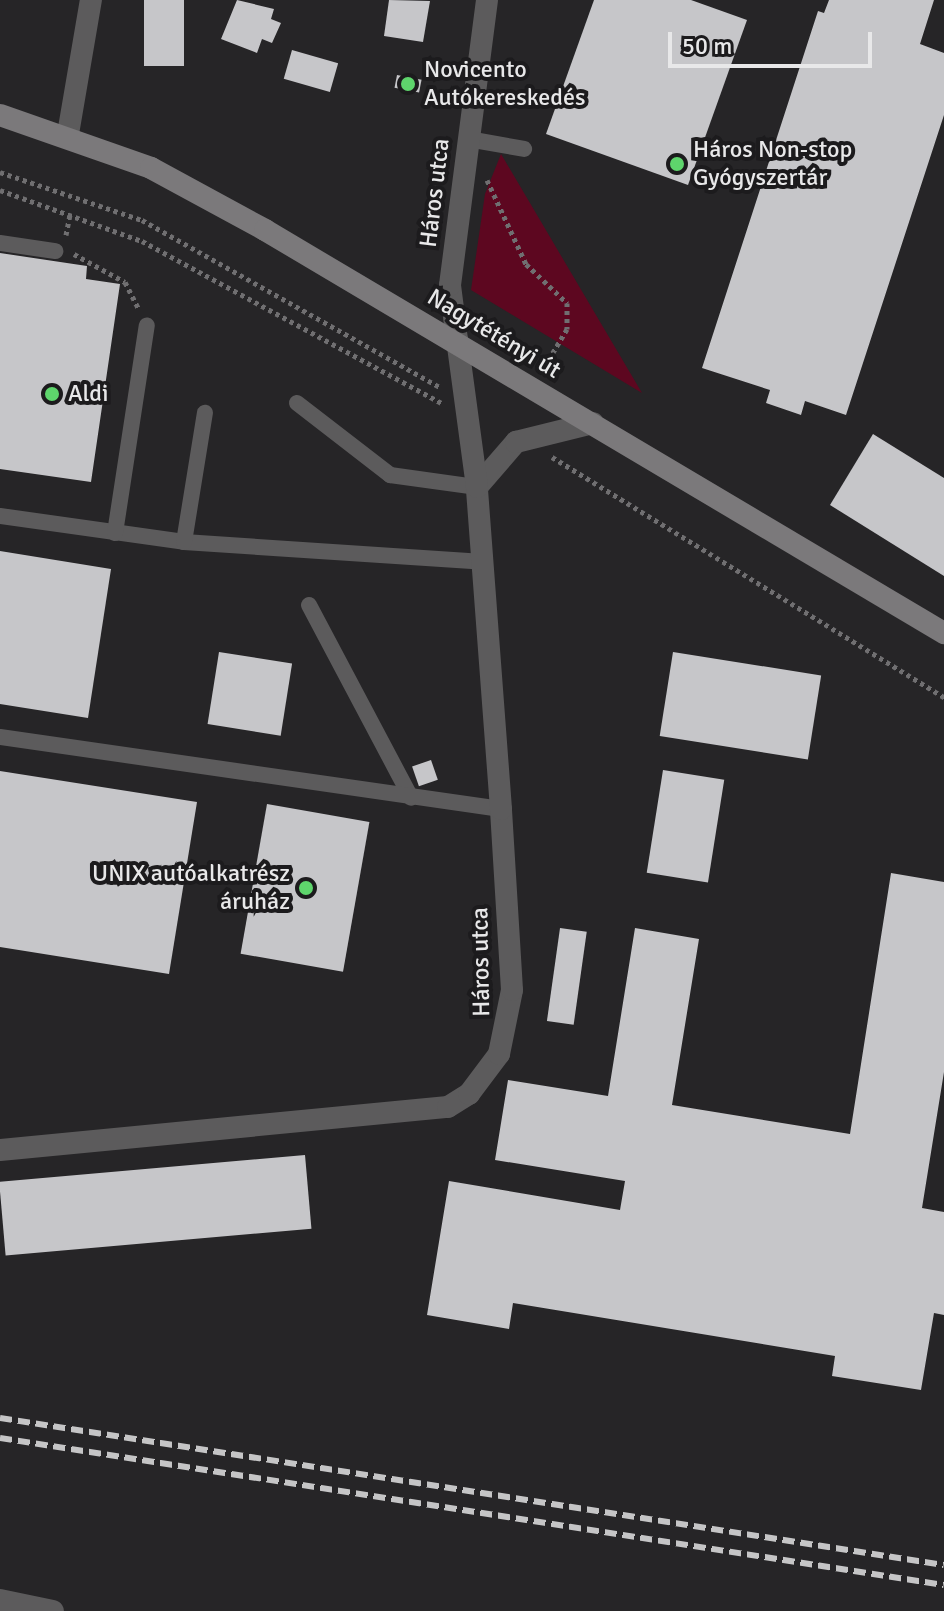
<!DOCTYPE html>
<meta charset="utf-8">
<style>
body{margin:0}
#map{position:relative;width:944px;height:1611px;overflow:hidden;background:#262527;font-family:Signika,sans-serif}
div>[style]{position:absolute}
[style*='--x']{left:calc(var(--x)*1px);top:calc(var(--y)*1px);width:calc(var(--w)*1px);rotate:calc(var(--a)*1deg)}
.green>*{inset:0;background:#5d0720}
.building>*{inset:0;background:#c6c6c9;transform-origin:0 0}
.path>*{height:5px;margin-top:-2.5px;transform-origin:0;background:repeating-linear-gradient(90deg,#706f71 0 4px,transparent 0 8px)}
.service>*{height:16px;margin:-8px;padding:0 8px;transform-origin:8px;border-radius:8px;background:#5c5b5c}
.minor>*{height:22px;margin:-11px;padding:0 11px;transform-origin:11px;border-radius:11px;background:#5c5b5c}
.tertiary>*{height:22px;margin:-11px;padding:0 11px;transform-origin:11px;border-radius:11px;background:#5c5b5c}
.secondary>*{height:22px;margin:-11px;padding:0 11px;transform-origin:11px;border-radius:11px;background:#7b797b}
.rail>*{height:6px;margin-top:-3px;transform-origin:0;background:repeating-linear-gradient(90deg,#c5c5c6 0 12px,transparent 0 18px)}
.dots>*{width:22px;height:22px;translate:-50% -50%;box-sizing:border-box;border:4px solid #1c1b1d;border-radius:50%}
span{translate:-50% -50%;white-space:nowrap;text-align:center;line-height:1.15;-webkit-text-stroke:8px #1c1b1d;paint-order:stroke}
.poi-label{font-size:24px;color:#e8e8e9}
.left{translate:0 -50%;text-align:left}
.right{translate:-100% -50%;text-align:right}
.street-label{font-size:24px;color:#e8e8e9}
.scale{position:absolute;left:668px;top:32px;width:204px;height:36px;box-sizing:border-box;border:4px solid #e8e8e9;border-top:0;padding-left:10px;font-size:24px;line-height:28px;white-space:nowrap;color:#e8e8e9;-webkit-text-stroke:6px #1c1b1d;paint-order:stroke}
</style>
<div id="map">
<div class="green">
<div style="clip-path:polygon(501px 154px,642px 393px,471px 290px,485px 194px)"></div>
</div>
<div class="building">
<div style="left:144px;top:0;width:40px;height:66px"></div>
<div style="clip-path:polygon(237px 0,274px 9px,271px 19px,281px 23px,272px 43px,262px 39px,257px 53px,221px 39px)"></div>
<div style="clip-path:polygon(389px 0,430px 1px,423px 42px,384px 36px)"></div>
<div style="clip-path:polygon(594px 0,691px 0,747px 20px,688px 185px,546px 134px)"></div>
<div style="clip-path:polygon(829px 0,934px 0,920px 44px,944px 53px,944px 115px,846px 415px,805px 401px,801px 415px,766px 403px,770px 390px,702px 368px,818px 11px,824px 13px)"></div>
<div style="left:292px;top:50px;width:48px;height:30px;rotate:16deg"></div>
<div style="left:397px;top:75px;width:25px;height:13px;rotate:11deg"></div>
<div style="clip-path:polygon(0 253px,87px 266px,86px 279px,120px 284px,91px 482px,0 469px)"></div>
<div style="clip-path:polygon(873px 434px,944px 478px,944px 576px,830px 505px)"></div>
<div style="clip-path:polygon(0 551px,111px 569px,88px 718px,0 704px)"></div>
<div style="left:219px;top:652px;width:74px;height:73px;rotate:9deg"></div>
<div style="left:673px;top:652px;width:150px;height:85px;rotate:9deg"></div>
<div style="left:431px;top:760px;width:21px;height:20px;rotate:71deg"></div>
<div style="left:663px;top:770px;width:62px;height:104px;rotate:9deg"></div>
<div style="clip-path:polygon(0 771px,197px 802px,169px 974px,0 947px)"></div>
<div style="left:267px;top:804px;width:104px;height:152px;rotate:10deg"></div>
<div style="clip-path:polygon(891px 873px,944px 882px,944px 1072px,922px 1208px,944px 1212px,944px 1315px,934px 1313px,921px 1390px,832px 1376px,835px 1356px,513px 1303px,509px 1329px,427px 1315px,449px 1181px,620px 1210px,625px 1181px,495px 1160px,508px 1080px,608px 1096px,635px 928px,699px 939px,672px 1105px,850px 1134px)"></div>
<div style="left:560px;top:928px;width:27px;height:94px;rotate:8deg"></div>
<div style="left:305px;top:1155px;width:74px;height:307px;rotate:85deg"></div>
</div>
<div class="path">
<div style="--x:0;--y:172;--w:150;--a:18.7"></div>
<div style="--x:142;--y:220;--w:342;--a:29.3"></div>
<div style="--x:487;--y:180;--w:93;--a:65.1"></div>
<div style="--x:526;--y:264;--w:57;--a:43.6"></div>
<div style="--x:567;--y:303;--w:26;--a:90"></div>
<div style="--x:567;--y:329;--w:35;--a:121"></div>
<div style="--x:0;--y:190;--w:151;--a:19.8"></div>
<div style="--x:142;--y:241;--w:340;--a:28.4"></div>
<div style="--x:66;--y:235;--w:21;--a:-79"></div>
<div style="--x:74;--y:254;--w:58;--a:28.8"></div>
<div style="--x:125;--y:282;--w:31;--a:63"></div>
<div style="--x:552;--y:457;--w:460;--a:31.5"></div>
</div>
<div class="service">
<div style="--x:468;--y:139;--w:57;--a:10.1"></div>
<div style="--x:0;--y:243;--w:56;--a:8.3"></div>
<div style="--x:297;--y:403;--w:118;--a:37.7"></div>
<div style="--x:390;--y:475;--w:88;--a:7.9"></div>
<div style="--x:0;--y:516;--w:186;--a:8"></div>
<div style="--x:184;--y:542;--w:300;--a:3.8"></div>
<div style="--x:115;--y:533;--w:210;--a:-81.3"></div>
<div style="--x:184;--y:542;--w:131;--a:-80.8"></div>
<div style="--x:309;--y:605;--w:218;--a:62.1"></div>
<div style="--x:0;--y:737;--w:506;--a:8.18"></div>
</div>
<div class="minor">
<div style="--x:68;--y:134;--w:136;--a:-80.3"></div>
<div style="--x:477;--y:487;--w:60;--a:-49.1"></div>
<div style="--x:516;--y:442;--w:79;--a:-13.9"></div>
<div style="--x:0;--y:1150;--w:450;--a:-5.5"></div>
<div style="--x:448;--y:1107;--w:25;--a:-32"></div>
<div style="--x:469;--y:1094;--w:50;--a:-53.1"></div>
<div style="--x:499;--y:1054;--w:65;--a:-78.5"></div>
<div style="--x:512;--y:990;--w:181;--a:-93.5"></div>
<div style="--x:501;--y:809;--w:323;--a:-94.3"></div>
<div style="--x:477;--y:487;--w:148;--a:-97.7"></div>
<div style="--x:0;--y:1600;--w:54;--a:11.7"></div>
</div>
<div class="tertiary">
<div style="--x:457;--y:340;--w:55;--a:-97.3"></div>
<div style="--x:450;--y:285;--w:287;--a:-82.6"></div>
</div>
<div class="secondary">
<div style="--x:0;--y:115;--w:160;--a:19.3"></div>
<div style="--x:151;--y:168;--w:130;--a:28.5"></div>
<div style="--x:265;--y:230;--w:790;--a:30.69"></div>
</div>
<div class="rail">
<div style="--x:0;--y:1418;--w:955;--a:8.85"></div>
<div style="--x:0;--y:1438;--w:955;--a:8.85"></div>
</div>
<div class="dots">
<div style="left:408px;top:84px;background:#5ed56c"></div>
<div style="left:677px;top:164px;background:#5ed56c"></div>
<div style="left:52px;top:394px;background:#5ed56c"></div>
<div style="left:306px;top:888px;background:#5ed56c"></div>
</div>
<div class="poi-label">
<span class="left" style="left:424px;top:84px">Novicento<br>Autókereskedés</span>
<span class="left" style="left:693px;top:164px">Háros Non-stop<br>Gyógyszertár</span>
<span class="left" style="left:68px;top:394px">Aldi</span>
<span class="right" style="left:290px;top:888px">UNIX autóalkatrész<br>áruház</span>
</div>
<div class="street-label">
<span style="left:435px;top:193px;rotate:-83deg">Háros utca</span>
<span style="left:494px;top:334px;rotate:31deg">Nagytétényi út</span>
<span style="left:481px;top:962px;rotate:-91deg">Háros utca</span>
</div>
<div class="scale">50 m</div>
</div>
